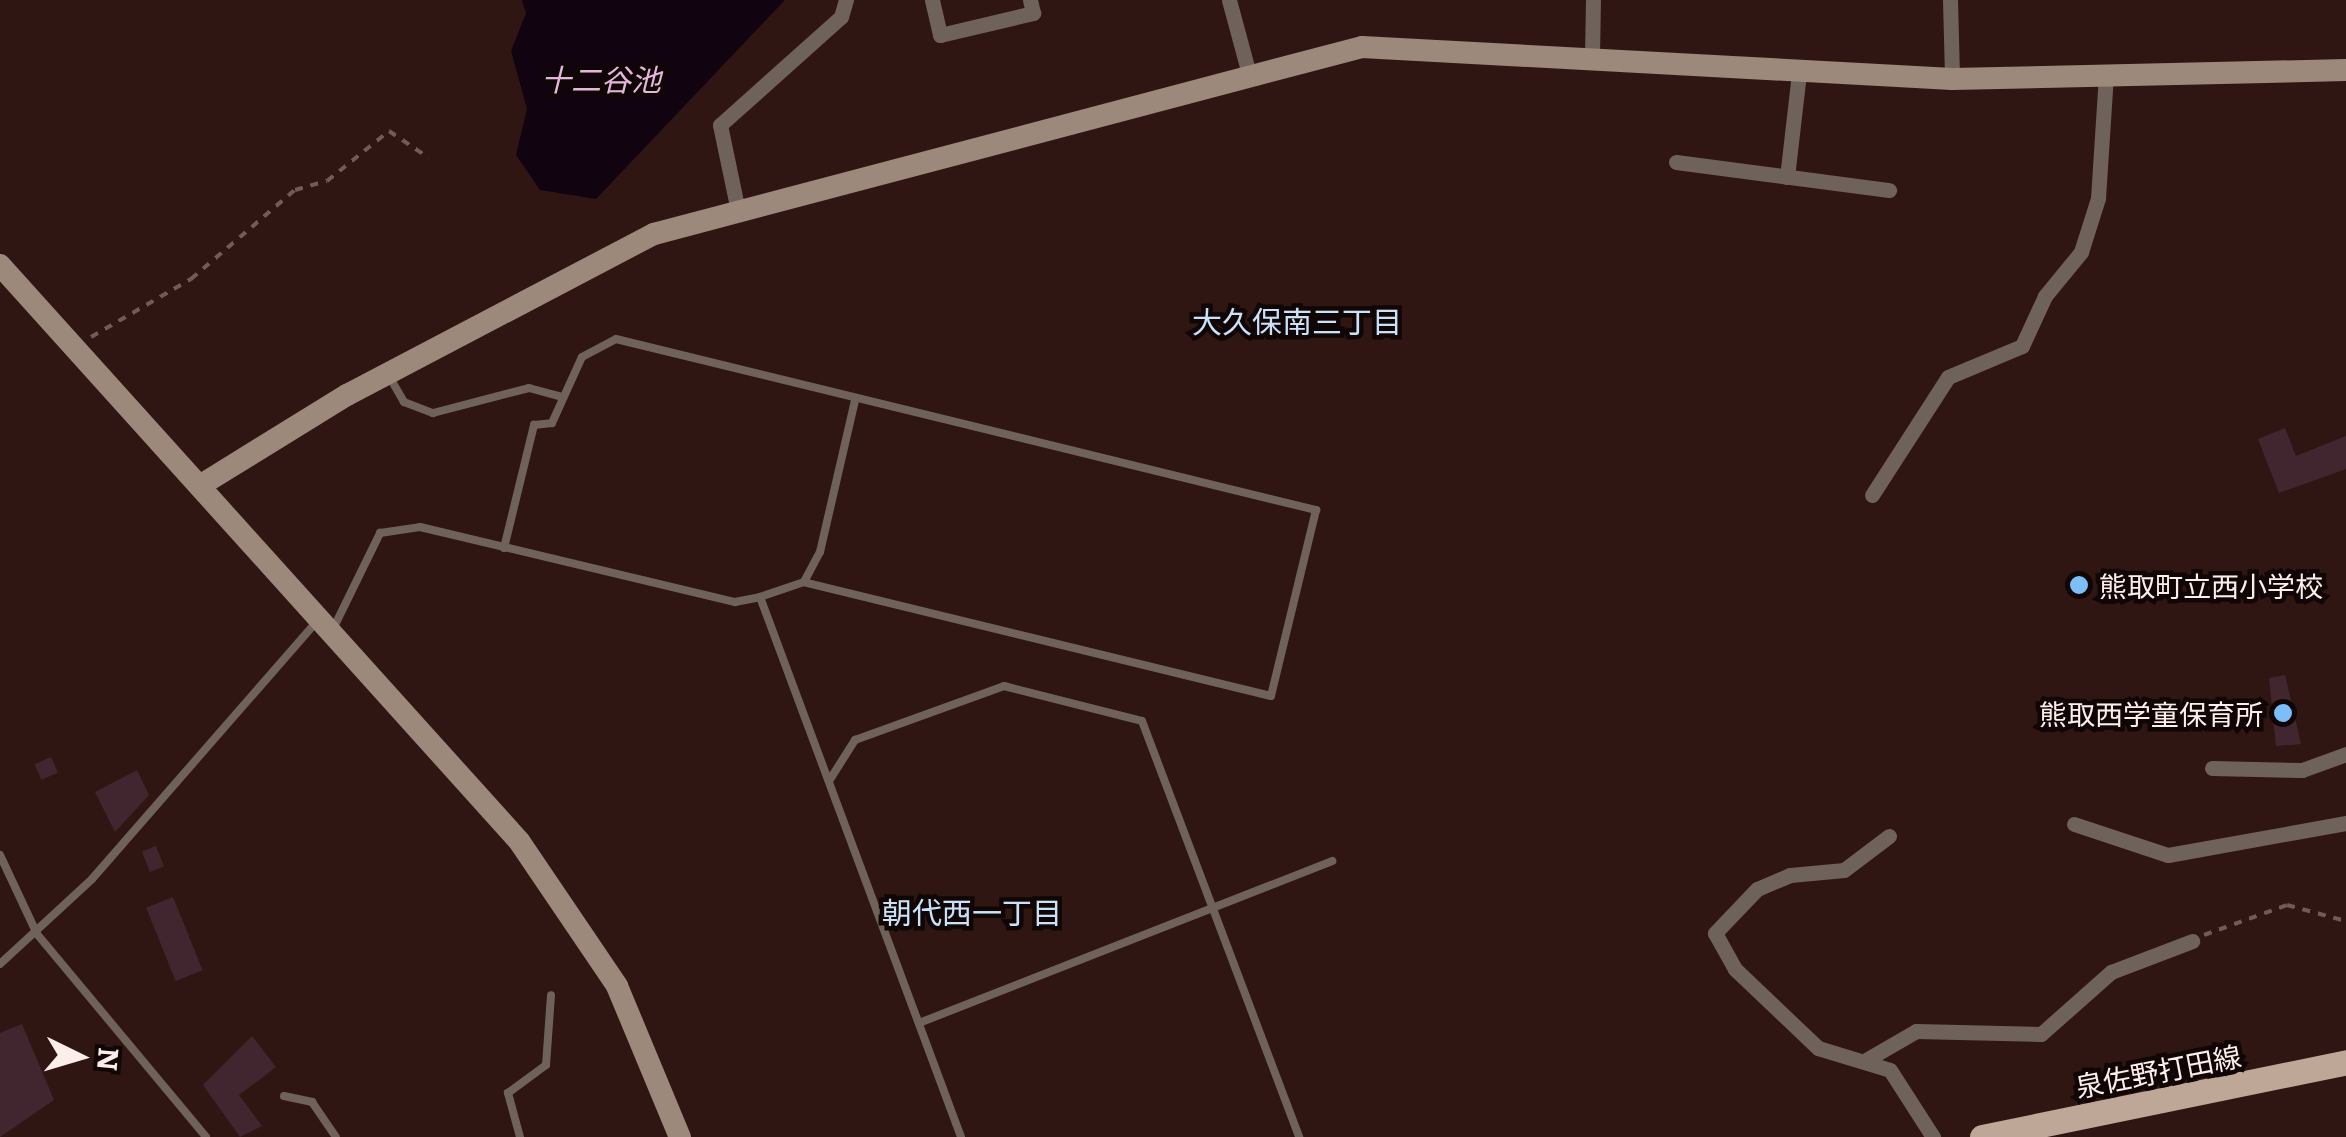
<!DOCTYPE html>
<meta charset="utf-8">
<style>
body{margin:0}
#map{position:relative;width:2346px;height:1137px;overflow:hidden;background:#301613;font-family:Literata,"Noto Sans JP",serif}
div>[style]{position:absolute}
[style*='--x']{left:calc(var(--x)*1px);top:calc(var(--y)*1px);width:calc(var(--w)*1px);rotate:calc(var(--a)*1deg)}
.water>*{inset:0;background:#120311}
.building>*{inset:0;background:#42262f;transform-origin:0 0}
.path>*{height:4px;margin-top:-2px;transform-origin:0;background:repeating-linear-gradient(90deg,#715a57 0 8px,transparent 0 16px)}
.lane>*{height:8px;margin:-4px;padding:0 4px;transform-origin:4px;border-radius:4px;background:#6e625a}
.street>*{height:15px;margin:-7.5px;padding:0 7.5px;transform-origin:7.5px;border-radius:7.5px;background:#6e625a}
.secondary>*{height:22px;margin:-11px;padding:0 11px;transform-origin:11px;border-radius:11px;background:#9c897c}
.primary>*{height:25px;margin:-12.5px;padding:0 12.5px;transform-origin:12.5px;border-radius:12.5px;background:#bfa797}
.dots>*{width:28px;height:28px;translate:-50% -50%;box-sizing:border-box;border:5px solid #100605;border-radius:50%}
span{translate:-50% -50%;white-space:nowrap;text-align:center;line-height:1.15;-webkit-text-stroke:9px #100605;paint-order:stroke}
.poi-label{font-size:28px;color:#fdeeeb}
.left{translate:0 -50%;text-align:left}
.right{translate:-100% -50%;text-align:right}
.street-label{font-size:28px;color:#fdeeeb}
.water-label{font-size:30px;color:#e4b6dd;font-style:italic}
.neighbourhood-label{font-size:30px;color:#cae1f8}
.north{position:absolute;left:30px;top:1007px;width:100px;height:100px;-webkit-text-stroke:8px #100605;paint-order:stroke;rotate:95deg;font-size:28px;font-weight:700;line-height:40px;text-align:center;color:#fdeeeb}
.north::after{content:'';display:block;margin:auto;width:35px;height:45px;background:#fdeeeb;clip-path:polygon(50% 0,100% 100%,50% 72%,0 100%)}
</style>
<div id="map">
<div class="water">
<div style="clip-path:polygon(522px 0,785px 0,596px 199px,540px 190px,516px 155px,527px 109px,511px 51px,526px 13px)"></div>
</div>
<div class="building">
<div style="clip-path:polygon(2285px 428px,2296px 456px,2346px 436px,2346px 469px,2279px 493px,2258px 439px)"></div>
<div style="clip-path:polygon(2285px 675px,2301px 744px,2276px 746px,2269px 678px)"></div>
<div style="left:51px;top:757px;width:17px;height:18px;rotate:66deg"></div>
<div style="clip-path:polygon(137px 770px,149px 795px,115px 832px,95px 792px)"></div>
<div style="left:156px;top:846px;width:22px;height:15px;rotate:69deg"></div>
<div style="left:173px;top:897px;width:79px;height:29px;rotate:68deg"></div>
<div style="clip-path:polygon(22px 1024px,54px 1100px,0 1137px,0 1033px)"></div>
<div style="clip-path:polygon(252px 1036px,276px 1067px,239px 1095px,262px 1126px,240px 1137px,203px 1085px)"></div>
</div>
<div class="path">
<div style="--x:91;--y:337;--w:116;--a:-30.1"></div>
<div style="--x:191;--y:279;--w:137;--a:-40.6"></div>
<div style="--x:295;--y:190;--w:33;--a:-16"></div>
<div style="--x:327;--y:181;--w:80;--a:-38.9"></div>
<div style="--x:389;--y:131;--w:48;--a:34"></div>
<div style="--x:2204;--y:935;--w:88;--a:-19.9"></div>
<div style="--x:2287;--y:905;--w:61;--a:15.2"></div>
</div>
<div class="lane">
<div style="--x:389;--y:376;--w:30;--a:60"></div>
<div style="--x:404;--y:402;--w:31;--a:21"></div>
<div style="--x:433;--y:413;--w:99;--a:-14.6"></div>
<div style="--x:529;--y:388;--w:35;--a:15"></div>
<div style="--x:504;--y:548;--w:127;--a:-76.3"></div>
<div style="--x:534;--y:425;--w:18;--a:-6"></div>
<div style="--x:552;--y:423;--w:72;--a:-65.6"></div>
<div style="--x:582;--y:357;--w:38;--a:-28"></div>
<div style="--x:616;--y:339;--w:721;--a:13.73"></div>
<div style="--x:1316;--y:510;--w:191;--a:103.6"></div>
<div style="--x:1271;--y:696;--w:481;--a:-166.3"></div>
<div style="--x:804;--y:582;--w:46;--a:161.2"></div>
<div style="--x:804;--y:582;--w:34;--a:-62"></div>
<div style="--x:820;--y:552;--w:156;--a:-77"></div>
<div style="--x:334;--y:627;--w:105;--a:-63.9"></div>
<div style="--x:380;--y:533;--w:40;--a:-8.5"></div>
<div style="--x:420;--y:527;--w:324;--a:13.4"></div>
<div style="--x:735;--y:602;--w:25;--a:-11"></div>
<div style="--x:760;--y:597;--w:576;--a:69.58"></div>
<div style="--x:829;--y:781;--w:49;--a:-57.6"></div>
<div style="--x:855;--y:740;--w:158;--a:-19.9"></div>
<div style="--x:1004;--y:686;--w:142;--a:14.2"></div>
<div style="--x:1142;--y:721;--w:445;--a:69.3"></div>
<div style="--x:0;--y:855;--w:87;--a:64.9"></div>
<div style="--x:37;--y:934;--w:264;--a:50.2"></div>
<div style="--x:0;--y:964;--w:125;--a:-42.7"></div>
<div style="--x:92;--y:879;--w:341;--a:-48.9"></div>
<div style="--x:919;--y:1023;--w:444;--a:-21.4"></div>
<div style="--x:284;--y:1096;--w:29;--a:12"></div>
<div style="--x:312;--y:1102;--w:42;--a:55.6"></div>
<div style="--x:520;--y:1137;--w:46;--a:-105.3"></div>
<div style="--x:508;--y:1093;--w:47;--a:-36.4"></div>
<div style="--x:546;--y:1065;--w:70;--a:-85.9"></div>
</div>
<div class="street">
<div style="--x:932;--y:0;--w:36;--a:77"></div>
<div style="--x:940;--y:35;--w:96;--a:-13.3"></div>
<div style="--x:1033;--y:13;--w:13;--a:-103"></div>
<div style="--x:1229;--y:0;--w:77;--a:74.9"></div>
<div style="--x:1950;--y:0;--w:79;--a:88.5"></div>
<div style="--x:1592;--y:56;--w:56;--a:-89"></div>
<div style="--x:1676;--y:162;--w:215;--a:7.5"></div>
<div style="--x:1787;--y:177;--w:104;--a:-83.4"></div>
<div style="--x:738;--y:211;--w:88;--a:-101.8"></div>
<div style="--x:720;--y:125;--w:162;--a:-41.8"></div>
<div style="--x:841;--y:17;--w:18;--a:-74"></div>
<div style="--x:1872;--y:495;--w:140;--a:-57.2"></div>
<div style="--x:1948;--y:377;--w:80;--a:-22.7"></div>
<div style="--x:2022;--y:346;--w:55;--a:-65.3"></div>
<div style="--x:2045;--y:296;--w:57;--a:-50.7"></div>
<div style="--x:2081;--y:252;--w:57;--a:-72.5"></div>
<div style="--x:2098;--y:198;--w:123;--a:-86.3"></div>
<div style="--x:2212;--y:768;--w:90;--a:1.3"></div>
<div style="--x:2302;--y:770;--w:47;--a:-20"></div>
<div style="--x:2074;--y:824;--w:99;--a:18.3"></div>
<div style="--x:2168;--y:855;--w:181;--a:-10.2"></div>
<div style="--x:1889;--y:836;--w:56;--a:142.9"></div>
<div style="--x:1844;--y:870;--w:54;--a:174.7"></div>
<div style="--x:1790;--y:875;--w:36;--a:157"></div>
<div style="--x:1757;--y:889;--w:61;--a:133.7"></div>
<div style="--x:1715;--y:933;--w:41;--a:60.9"></div>
<div style="--x:1735;--y:969;--w:115;--a:43.6"></div>
<div style="--x:1818;--y:1048;--w:75;--a:17"></div>
<div style="--x:1890;--y:1070;--w:80;--a:57.3"></div>
<div style="--x:1866;--y:1060;--w:58;--a:-30.1"></div>
<div style="--x:1916;--y:1031;--w:125;--a:1.4"></div>
<div style="--x:2041;--y:1034;--w:94;--a:-41.5"></div>
<div style="--x:2111;--y:972;--w:87;--a:-20.9"></div>
</div>
<div class="secondary">
<div style="--x:0;--y:265;--w:775;--a:47.98"></div>
<div style="--x:519;--y:841;--w:175;--a:55.9"></div>
<div style="--x:617;--y:986;--w:164;--a:67.4"></div>
<div style="--x:201;--y:485;--w:172;--a:-31.7"></div>
<div style="--x:347;--y:395;--w:347;--a:-27.7"></div>
<div style="--x:654;--y:234;--w:732;--a:-14.8"></div>
<div style="--x:1362;--y:47;--w:591;--a:3.1"></div>
<div style="--x:1952;--y:79;--w:394;--a:-1.3"></div>
</div>
<div class="primary">
<div style="--x:1982;--y:1137;--w:372;--a:-11.6"></div>
</div>
<div class="dots">
<div style="left:2079px;top:585px;background:#7dbef9"></div>
<div style="left:2283px;top:713px;background:#7dbef9"></div>
</div>
<div class="poi-label">
<span class="left" style="left:2099px;top:585px">熊取町立西小学校</span>
<span class="right" style="left:2263px;top:713px">熊取西学童保育所</span>
</div>
<div class="street-label">
<span style="left:2158px;top:1070px;rotate:-11deg">泉佐野打田線</span>
</div>
<div class="water-label">
<span style="left:601px;top:78px">十二谷池</span>
</div>
<div class="neighbourhood-label">
<span style="left:1297px;top:320px">大久保南三丁目</span>
<span style="left:972px;top:911px">朝代西一丁目</span>
</div>
<div class="north">N</div>
</div>
